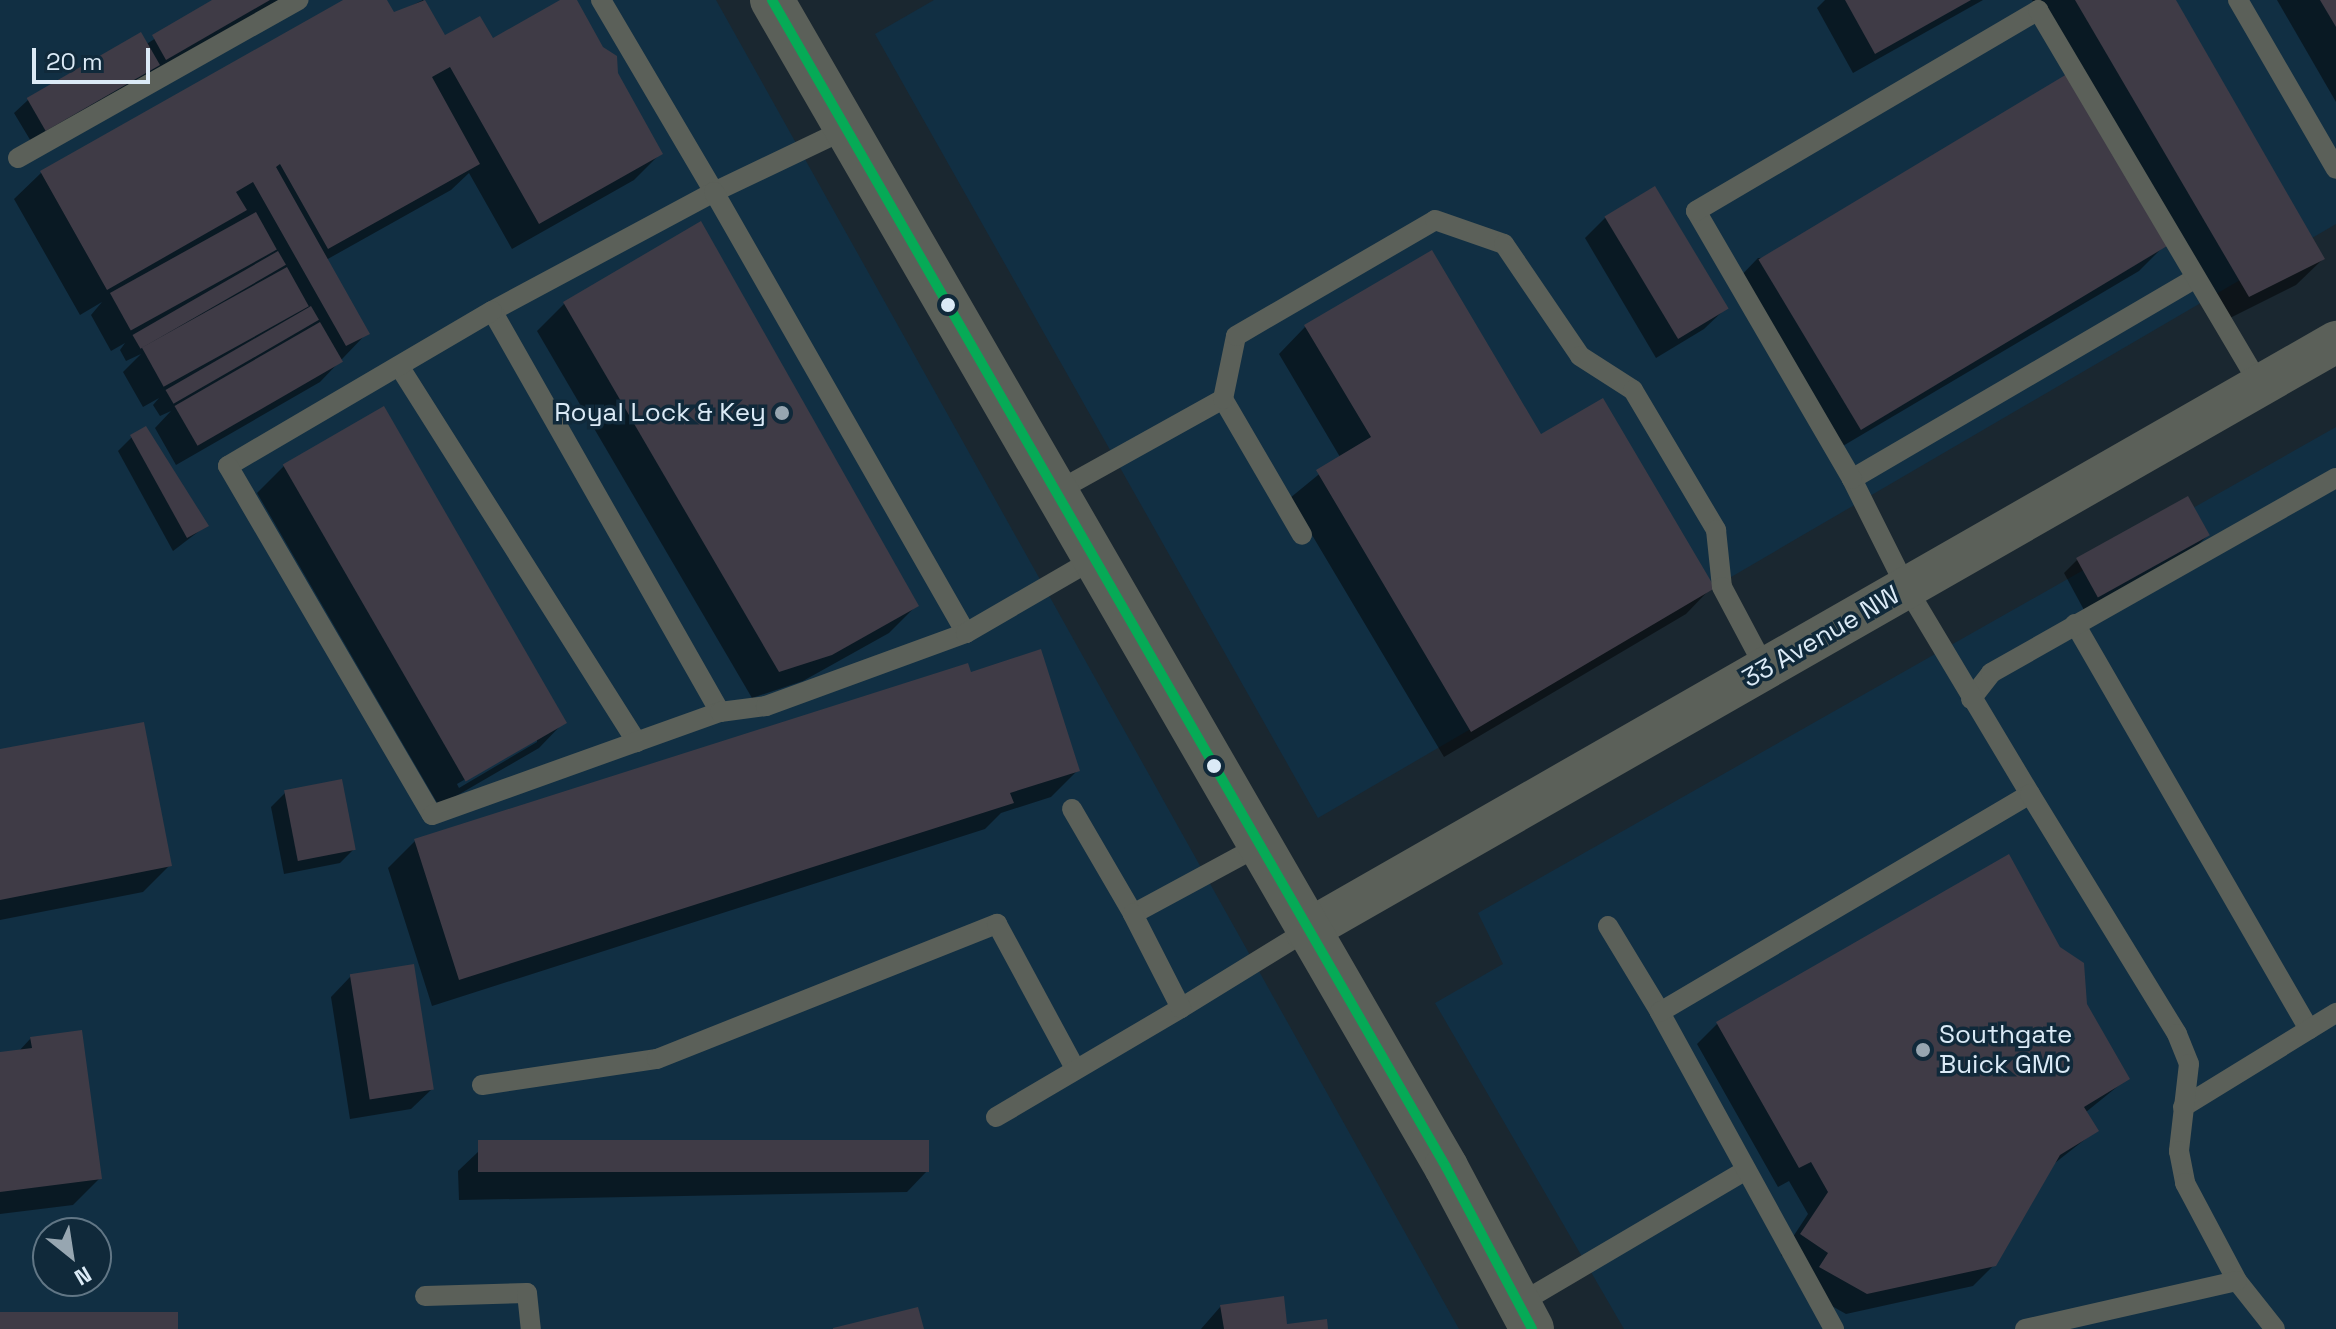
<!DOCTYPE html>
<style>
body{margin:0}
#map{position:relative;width:2336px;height:1329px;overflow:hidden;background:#1a2730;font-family:"Space Grotesk",sans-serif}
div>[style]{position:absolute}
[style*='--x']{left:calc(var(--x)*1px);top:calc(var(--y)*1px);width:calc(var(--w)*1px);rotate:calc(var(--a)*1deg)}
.built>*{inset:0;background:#112f43}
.shadow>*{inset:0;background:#0007}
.building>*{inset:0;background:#3f3b46;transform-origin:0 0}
.service>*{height:20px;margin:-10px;padding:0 10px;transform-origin:10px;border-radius:10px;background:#5b6059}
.minor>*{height:42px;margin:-21px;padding:0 21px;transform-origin:21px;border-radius:21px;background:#5b6059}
.tertiary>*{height:44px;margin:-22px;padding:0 22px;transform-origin:22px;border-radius:22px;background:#5b6059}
.bus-1>*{height:10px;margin:-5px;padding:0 5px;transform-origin:5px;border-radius:5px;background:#06aa56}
.dots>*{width:22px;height:22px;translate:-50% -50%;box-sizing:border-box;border:4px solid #10293a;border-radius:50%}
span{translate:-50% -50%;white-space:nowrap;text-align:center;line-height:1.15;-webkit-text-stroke:7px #10293a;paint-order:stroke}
.poi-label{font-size:26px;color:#dbeaf6}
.right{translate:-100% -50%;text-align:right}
.left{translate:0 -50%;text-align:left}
.street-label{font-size:26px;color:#dbeaf6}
.north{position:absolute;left:32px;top:1217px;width:80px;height:80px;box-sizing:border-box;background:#10293a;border:2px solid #617685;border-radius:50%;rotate:150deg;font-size:22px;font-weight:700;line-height:32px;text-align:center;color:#dbeaf6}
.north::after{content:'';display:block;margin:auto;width:28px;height:36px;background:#97a6b1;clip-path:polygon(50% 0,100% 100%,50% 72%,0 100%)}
.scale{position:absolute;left:32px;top:48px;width:118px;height:36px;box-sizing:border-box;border:4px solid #dbeaf6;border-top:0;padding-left:10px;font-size:24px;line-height:28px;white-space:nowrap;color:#dbeaf6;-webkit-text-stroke:6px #10293a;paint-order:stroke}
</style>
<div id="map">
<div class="built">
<div style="clip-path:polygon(evenodd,0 0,716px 0,1459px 1329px,0 1329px,0 0,48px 1233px,96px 1233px,96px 1281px,48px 1281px,48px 1233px)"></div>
<div style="clip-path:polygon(934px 0,2336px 0,2336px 224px,1318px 818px,875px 34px)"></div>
<div style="clip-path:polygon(2336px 427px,2336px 1329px,1624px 1329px,1435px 1003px,1503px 964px,1478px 913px)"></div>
</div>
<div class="shadow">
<div style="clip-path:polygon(216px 0,282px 0,32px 143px,14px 113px,28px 100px,145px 45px)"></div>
<div style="clip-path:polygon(347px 0,385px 0,393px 15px,423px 0,444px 38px,492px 41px,564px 0,574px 0,661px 153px,634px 180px,512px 249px,469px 173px,451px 190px,326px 260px,367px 333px,320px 382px,176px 465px,155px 428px,171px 411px,160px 416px,153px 405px,159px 398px,143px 407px,123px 372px,141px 354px,126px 361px,120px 350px,125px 343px,111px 351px,91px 315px,102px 302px,80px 315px,14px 199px,41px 173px)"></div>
<div style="clip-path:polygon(1825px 0,1983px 0,1853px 73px,1817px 8px)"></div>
<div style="clip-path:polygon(2032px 0,2172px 0,2323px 259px,2296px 285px,2222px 322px)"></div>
<div style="clip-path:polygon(2277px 0,2336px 0,2336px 102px)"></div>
<div style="clip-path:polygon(1606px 217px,1725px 309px,1704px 329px,1656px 358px,1585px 238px)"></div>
<div style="clip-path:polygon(700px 224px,916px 606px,889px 633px,803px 681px,752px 698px,537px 331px,564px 304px)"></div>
<div style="clip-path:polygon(2166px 244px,2139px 271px,1831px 453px,1732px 285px,1758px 258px)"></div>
<div style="clip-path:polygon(1305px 327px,1541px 437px,1712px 587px,1686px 614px,1444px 757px,1290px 498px,1340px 457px,1279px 354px)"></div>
<div style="clip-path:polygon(132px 437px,207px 525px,173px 551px,118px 451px)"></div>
<div style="clip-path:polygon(evenodd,284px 466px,565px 721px,539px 748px,439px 806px,257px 493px,284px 466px,537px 738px,537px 742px,459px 788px,457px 784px,537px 738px)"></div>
<div style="clip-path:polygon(2208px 535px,2194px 549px,2084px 610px,2064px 573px,2077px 560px)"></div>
<div style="clip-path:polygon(969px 674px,1078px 770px,1051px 797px,1001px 813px,985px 829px,432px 1006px,388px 868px,415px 841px)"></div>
<div style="clip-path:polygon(0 752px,170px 865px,143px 892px,0 920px)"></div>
<div style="clip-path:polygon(285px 793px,354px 849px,340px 863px,284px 874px,271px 807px)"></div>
<div style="clip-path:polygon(351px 976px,432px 1089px,411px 1109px,350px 1119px,331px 997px)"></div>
<div style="clip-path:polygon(2085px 1004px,2128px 1078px,2086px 1112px,2097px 1130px,2051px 1166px,1994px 1265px,1973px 1286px,1846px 1314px,1800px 1288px,1809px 1274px,1781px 1255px,1808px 1214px,1789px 1181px,1778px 1187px,1697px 1044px,1717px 1024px)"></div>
<div style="clip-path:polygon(31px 1038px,100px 1178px,73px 1205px,0 1214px,0 1054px,18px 1052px)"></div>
<div style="clip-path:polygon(479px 1151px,927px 1171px,907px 1192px,459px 1200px,458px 1171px)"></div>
<div style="clip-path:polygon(1221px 1306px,1286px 1326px,1326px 1329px,1201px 1329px)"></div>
</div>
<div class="building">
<div style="clip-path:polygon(212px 0,270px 0,166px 60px,152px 35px)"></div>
<div style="clip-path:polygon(343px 0,387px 0,394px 12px,425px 0,445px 35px,480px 16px,493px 38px,560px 0,577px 0,603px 47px,617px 56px,618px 73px,663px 154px,539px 224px,450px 67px,432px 77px,480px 164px,328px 249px,280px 164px,276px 167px,370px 334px,346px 346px,253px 182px,236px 192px,247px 210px,107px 290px,40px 171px)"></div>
<div style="clip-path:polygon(1845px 0,1971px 0,1875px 54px)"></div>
<div style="clip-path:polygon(2075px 0,2176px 0,2325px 259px,2249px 297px)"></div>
<div style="clip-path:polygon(2320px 0,2336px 0,2336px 27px)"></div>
<div style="left:141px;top:32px;width:38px;height:132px;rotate:60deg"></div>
<div style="left:2067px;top:74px;width:199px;height:360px;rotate:59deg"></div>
<div style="left:1655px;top:186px;width:143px;height:59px;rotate:59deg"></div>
<div style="left:256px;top:212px;width:43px;height:167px;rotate:61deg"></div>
<div style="clip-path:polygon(701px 221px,919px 606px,832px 655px,779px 672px,563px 302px)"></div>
<div style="clip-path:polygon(1432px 250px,1541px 434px,1603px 398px,1715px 588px,1471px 732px,1316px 470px,1371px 437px,1304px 325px)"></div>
<div style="left:278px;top:251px;width:16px;height:168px;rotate:60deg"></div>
<div style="left:287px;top:267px;width:45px;height:166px;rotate:61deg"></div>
<div style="left:311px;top:306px;width:16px;height:168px;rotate:60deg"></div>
<div style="left:320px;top:322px;width:46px;height:168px;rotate:60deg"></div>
<div style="left:384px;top:406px;width:366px;height:117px;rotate:60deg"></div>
<div style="clip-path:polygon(146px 426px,209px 526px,187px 538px,130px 435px)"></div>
<div style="left:2188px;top:496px;width:45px;height:128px;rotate:61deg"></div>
<div style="clip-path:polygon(1041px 649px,1080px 771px,1010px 793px,1014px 803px,459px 980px,414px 839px,968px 663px,971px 672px)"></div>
<div style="clip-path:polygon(144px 722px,172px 866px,0 900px,0 749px)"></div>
<div style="left:342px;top:779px;width:72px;height:59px;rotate:79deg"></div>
<div style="clip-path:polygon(2009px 854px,2060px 947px,2084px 963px,2087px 1004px,2130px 1079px,2084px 1107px,2099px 1131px,2060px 1155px,1996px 1266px,1867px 1294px,1819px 1267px,1828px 1253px,1800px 1234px,1828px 1192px,1811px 1162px,1799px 1168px,1716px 1022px)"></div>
<div style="left:414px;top:964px;width:127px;height:65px;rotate:81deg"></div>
<div style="clip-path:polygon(82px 1030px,102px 1179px,0 1192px,0 1052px,32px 1048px,30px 1037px)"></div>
<div style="left:929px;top:1140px;width:32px;height:451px;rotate:90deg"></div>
<div style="clip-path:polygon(1284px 1296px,1287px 1324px,1327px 1319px,1328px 1329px,1224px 1329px,1220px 1305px)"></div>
<div style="clip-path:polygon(918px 1307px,924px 1329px,833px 1329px,833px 1328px)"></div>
<div style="left:178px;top:1312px;width:17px;height:178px;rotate:90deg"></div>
</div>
<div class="service">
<div style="--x:601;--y:0;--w:223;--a:59.5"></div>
<div style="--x:714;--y:192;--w:146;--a:-25.5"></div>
<div style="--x:2238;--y:0;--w:195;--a:59.9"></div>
<div style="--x:18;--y:158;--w:322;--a:-29.4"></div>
<div style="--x:492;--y:311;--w:252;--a:-28.2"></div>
<div style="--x:714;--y:192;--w:508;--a:60.26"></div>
<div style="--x:399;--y:366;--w:445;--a:57.7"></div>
<div style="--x:1223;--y:399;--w:157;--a:59.8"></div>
<div style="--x:1852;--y:479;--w:398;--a:-30.3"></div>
<div style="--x:1054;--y:493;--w:193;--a:-29.1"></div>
<div style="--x:1223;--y:399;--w:64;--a:-78.3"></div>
<div style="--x:1236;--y:336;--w:230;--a:-30.2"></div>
<div style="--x:1435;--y:220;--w:73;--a:19.2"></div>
<div style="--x:1504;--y:244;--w:135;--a:55.8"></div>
<div style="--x:1580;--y:356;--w:63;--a:32.7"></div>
<div style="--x:1633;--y:390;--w:163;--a:59.3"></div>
<div style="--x:1716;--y:530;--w:57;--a:84"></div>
<div style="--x:1722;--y:587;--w:92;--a:62"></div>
<div style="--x:2075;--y:624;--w:468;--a:60"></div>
<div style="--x:1971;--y:699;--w:33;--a:-52"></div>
<div style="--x:1991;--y:673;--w:396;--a:-29.5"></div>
<div style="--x:720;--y:712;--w:461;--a:-119.6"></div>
<div style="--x:492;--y:311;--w:306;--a:149.6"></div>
<div style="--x:228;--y:466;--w:404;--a:59.7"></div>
<div style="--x:432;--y:815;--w:306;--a:-19.7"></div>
<div style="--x:720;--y:712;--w:46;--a:-7.4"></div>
<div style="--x:766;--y:706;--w:213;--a:-20.1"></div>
<div style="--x:966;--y:633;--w:146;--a:-30.1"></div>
<div style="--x:2030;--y:794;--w:241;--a:-120.9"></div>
<div style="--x:1906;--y:587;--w:121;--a:-116.6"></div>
<div style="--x:1852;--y:479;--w:310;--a:-120.2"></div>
<div style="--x:1696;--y:211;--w:397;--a:-30.4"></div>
<div style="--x:2038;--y:10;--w:437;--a:59.4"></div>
<div style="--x:1072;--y:809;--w:121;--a:59.8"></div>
<div style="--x:1133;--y:914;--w:141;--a:-28.4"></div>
<div style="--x:1608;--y:926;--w:100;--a:58.8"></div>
<div style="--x:1181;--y:1008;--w:147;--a:-31.6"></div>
<div style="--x:482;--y:1085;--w:177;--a:-8.5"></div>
<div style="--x:657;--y:1059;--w:366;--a:-21.7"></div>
<div style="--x:997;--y:924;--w:164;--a:61.6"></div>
<div style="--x:2183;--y:1107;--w:180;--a:-31.6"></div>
<div style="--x:996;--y:1117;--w:215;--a:-30.5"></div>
<div style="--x:1181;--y:1008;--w:106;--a:-117.1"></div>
<div style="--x:425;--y:1296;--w:102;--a:-1.7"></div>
<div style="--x:527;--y:1293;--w:36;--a:84"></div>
<div style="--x:1517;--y:1305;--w:266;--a:-30.5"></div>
<div style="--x:1834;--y:1329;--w:362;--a:-118.8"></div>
<div style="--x:1660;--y:1012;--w:429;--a:-30.5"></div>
<div style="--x:2030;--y:794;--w:281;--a:58.5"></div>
<div style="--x:2177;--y:1034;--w:32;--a:68"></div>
<div style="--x:2189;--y:1064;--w:88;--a:96.6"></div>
<div style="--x:2179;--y:1151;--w:33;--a:79"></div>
<div style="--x:2185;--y:1183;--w:111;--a:62"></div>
<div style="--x:2237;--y:1281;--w:61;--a:51.6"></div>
<div style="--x:2025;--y:1329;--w:217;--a:-12.8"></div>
</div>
<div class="minor">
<div style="--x:1306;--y:931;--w:1187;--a:-29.76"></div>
</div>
<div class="tertiary">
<div style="--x:772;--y:0;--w:1348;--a:59.99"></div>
<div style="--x:1446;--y:1167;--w:183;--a:62"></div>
</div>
<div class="bus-1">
<div style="--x:772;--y:0;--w:1348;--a:59.99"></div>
<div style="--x:1446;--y:1167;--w:183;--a:62"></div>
</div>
<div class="dots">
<div style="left:948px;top:305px;background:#dbeaf6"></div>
<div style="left:782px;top:413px;background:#97a6b1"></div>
<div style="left:1214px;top:766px;background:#dbeaf6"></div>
<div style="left:1923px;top:1050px;background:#97a6b1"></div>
</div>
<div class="poi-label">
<span class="right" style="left:766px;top:413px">Royal Lock &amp; Key</span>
<span class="left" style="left:1939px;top:1050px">Southgate<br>Buick GMC</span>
</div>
<div class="street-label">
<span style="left:1821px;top:637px;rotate:-30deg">33 Avenue NW</span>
</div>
<div class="north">N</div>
<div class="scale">20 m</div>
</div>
